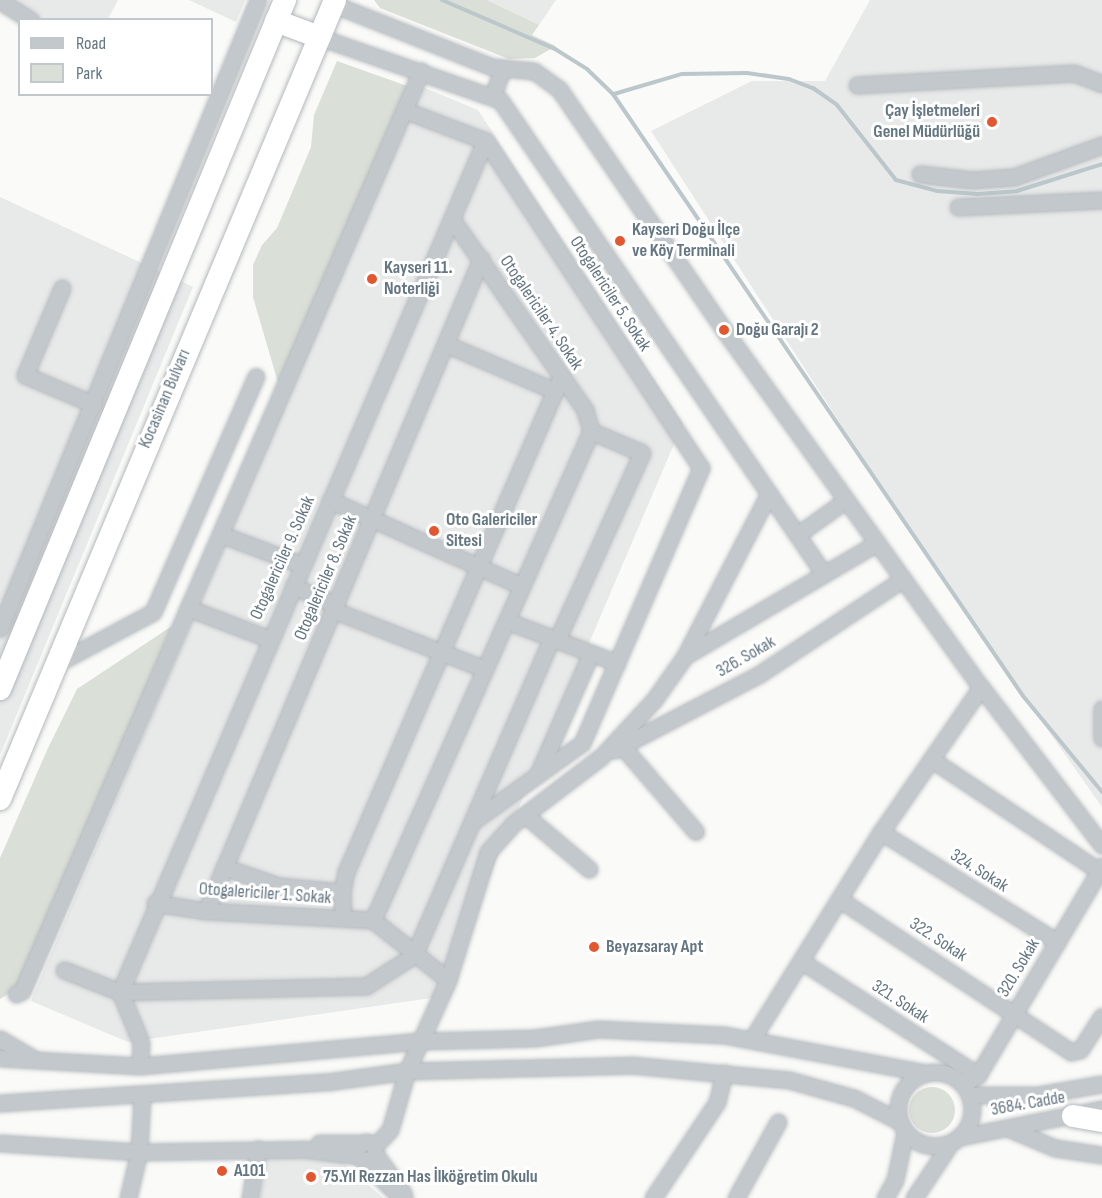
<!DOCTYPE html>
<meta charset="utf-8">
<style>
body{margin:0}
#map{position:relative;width:1102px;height:1198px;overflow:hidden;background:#fafaf8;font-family:"Sofia Sans Condensed",sans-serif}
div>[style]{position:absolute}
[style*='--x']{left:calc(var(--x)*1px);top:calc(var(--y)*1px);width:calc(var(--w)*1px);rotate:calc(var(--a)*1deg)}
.built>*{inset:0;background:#e8e9e9}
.green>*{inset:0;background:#dadfd7}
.round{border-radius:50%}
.stream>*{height:4px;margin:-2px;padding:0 2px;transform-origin:2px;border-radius:2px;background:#bbc7cb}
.roads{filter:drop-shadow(0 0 2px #b4b9bd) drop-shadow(0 0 2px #b4b9bd)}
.minor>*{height:15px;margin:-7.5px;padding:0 7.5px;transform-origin:7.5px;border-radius:7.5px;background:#c3c8cc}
.minor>.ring{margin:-7.5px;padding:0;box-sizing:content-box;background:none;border:15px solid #c3c8cc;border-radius:50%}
.highway>*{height:22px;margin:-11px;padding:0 11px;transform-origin:11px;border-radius:11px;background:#fff}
.dots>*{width:16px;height:16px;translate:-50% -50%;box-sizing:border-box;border:3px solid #fff;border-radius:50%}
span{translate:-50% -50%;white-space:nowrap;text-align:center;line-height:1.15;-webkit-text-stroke:6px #fff;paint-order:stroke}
.poi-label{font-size:18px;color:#657683;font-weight:700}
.right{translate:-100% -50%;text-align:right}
.left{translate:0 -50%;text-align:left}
.street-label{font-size:18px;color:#657683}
.legend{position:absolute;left:18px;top:18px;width:195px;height:78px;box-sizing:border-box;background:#fff;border:2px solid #c1c8cd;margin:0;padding:8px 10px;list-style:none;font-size:18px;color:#657683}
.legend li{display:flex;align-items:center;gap:12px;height:30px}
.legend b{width:30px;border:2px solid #c1c8cd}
</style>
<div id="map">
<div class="built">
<div style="clip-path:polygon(0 0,118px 0,108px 19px,21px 19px)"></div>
<div style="clip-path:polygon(189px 0,245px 0,236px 22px)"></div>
<div style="clip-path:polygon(487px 0,556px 0,539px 25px)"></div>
<div style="clip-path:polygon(870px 0,1102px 0,1102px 807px,937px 573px,651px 131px,752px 81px,825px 81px)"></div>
<div style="clip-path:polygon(420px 86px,478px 110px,683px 423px,438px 997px,128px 1042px,31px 1001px)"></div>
<div style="clip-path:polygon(0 197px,193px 287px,0 755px)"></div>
<div style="clip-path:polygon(334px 1154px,383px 1198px,260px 1198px,266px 1156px)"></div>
</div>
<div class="green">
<div style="clip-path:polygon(374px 0,487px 0,539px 25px,532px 35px,556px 46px,535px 58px,509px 59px,380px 8px)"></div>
<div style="clip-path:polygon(337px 61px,410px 87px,281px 393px,253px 297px,253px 265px,262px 245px,277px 228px,311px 147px,314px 115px)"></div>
<div style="clip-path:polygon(172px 626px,23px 985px,0 999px,0 858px,48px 748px,77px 689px)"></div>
<div class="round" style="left:909px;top:1087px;width:46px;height:46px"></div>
</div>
<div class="stream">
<div style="--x:442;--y:0;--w:123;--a:23.4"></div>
<div style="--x:555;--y:49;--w:39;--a:32"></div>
<div style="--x:588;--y:70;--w:35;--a:44"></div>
<div style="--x:613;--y:94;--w:728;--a:55.74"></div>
<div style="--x:1023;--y:696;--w:124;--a:50.5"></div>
<div style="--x:614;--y:94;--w:71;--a:-16.4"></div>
<div style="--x:682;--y:74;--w:65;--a:-0.9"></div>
<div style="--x:747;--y:73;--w:42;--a:8.1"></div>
<div style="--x:789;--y:79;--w:26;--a:21"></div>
<div style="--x:813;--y:88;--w:29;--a:35"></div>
<div style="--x:837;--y:105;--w:95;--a:51.8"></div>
<div style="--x:896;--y:180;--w:42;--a:15"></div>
<div style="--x:937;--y:191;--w:41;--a:4.2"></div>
<div style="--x:978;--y:194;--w:39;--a:-4"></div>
<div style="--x:1017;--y:191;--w:89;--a:-17.6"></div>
</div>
<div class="roads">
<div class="minor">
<div style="--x:0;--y:1;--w:36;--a:32"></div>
<div style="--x:333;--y:4;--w:171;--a:21.6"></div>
<div style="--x:492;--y:67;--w:42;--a:5.4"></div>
<div style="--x:534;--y:71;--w:31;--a:36"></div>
<div style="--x:559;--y:89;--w:292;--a:55.6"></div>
<div style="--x:724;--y:330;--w:440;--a:54.3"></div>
<div style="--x:981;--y:687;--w:199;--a:52.6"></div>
<div style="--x:319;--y:37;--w:192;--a:19.2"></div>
<div style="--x:500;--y:100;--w:574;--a:55.65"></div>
<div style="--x:857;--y:85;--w:217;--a:-3.2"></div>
<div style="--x:1074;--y:73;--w:30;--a:21"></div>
<div style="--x:492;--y:97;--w:31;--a:-69"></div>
<div style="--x:404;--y:110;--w:87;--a:20.9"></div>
<div style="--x:920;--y:174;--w:52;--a:6.6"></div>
<div style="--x:972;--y:180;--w:42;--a:-4.1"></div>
<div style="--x:1014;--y:177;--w:94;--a:-20"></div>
<div style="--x:958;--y:207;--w:144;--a:-2.8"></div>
<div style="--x:62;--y:288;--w:95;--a:113"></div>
<div style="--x:25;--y:375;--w:74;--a:23.1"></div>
<div style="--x:446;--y:344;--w:119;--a:23.3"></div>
<div style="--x:330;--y:500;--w:209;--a:24.2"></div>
<div style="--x:220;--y:534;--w:88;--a:20.7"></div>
<div style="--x:797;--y:535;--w:60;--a:-35.5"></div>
<div style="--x:293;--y:586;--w:46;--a:24.3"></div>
<div style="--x:188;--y:608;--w:87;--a:20.9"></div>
<div style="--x:333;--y:610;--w:162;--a:21.3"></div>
<div style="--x:507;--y:621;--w:118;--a:20.9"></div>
<div style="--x:0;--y:628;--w:679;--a:-67.67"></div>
<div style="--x:557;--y:640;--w:205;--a:-65.6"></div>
<div style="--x:642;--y:453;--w:56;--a:-156.7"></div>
<div style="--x:685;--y:656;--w:183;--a:-62.7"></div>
<div style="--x:56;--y:664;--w:110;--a:-28.2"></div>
<div style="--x:153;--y:612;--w:257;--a:-66.4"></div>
<div style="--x:1102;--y:709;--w:29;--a:90"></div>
<div style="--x:622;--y:746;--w:113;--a:49.3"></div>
<div style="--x:614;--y:750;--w:162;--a:-27.5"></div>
<div style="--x:758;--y:675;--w:174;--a:-33.5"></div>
<div style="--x:931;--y:759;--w:202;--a:33.7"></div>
<div style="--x:538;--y:774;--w:132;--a:-66.3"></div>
<div style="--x:525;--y:815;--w:84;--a:40.2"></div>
<div style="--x:472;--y:822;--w:135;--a:-35.7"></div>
<div style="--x:582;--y:743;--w:300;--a:-66.6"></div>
<div style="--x:701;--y:468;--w:392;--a:-123.4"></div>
<div style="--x:881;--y:832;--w:208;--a:32"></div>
<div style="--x:224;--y:867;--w:58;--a:19.1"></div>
<div style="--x:279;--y:886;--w:63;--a:5.4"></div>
<div style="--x:839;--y:899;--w:278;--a:33.4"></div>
<div style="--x:1071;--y:1052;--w:9;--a:-13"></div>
<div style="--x:1080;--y:1050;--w:40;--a:-57.1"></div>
<div style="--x:155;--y:903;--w:52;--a:8.9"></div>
<div style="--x:206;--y:911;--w:167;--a:3.1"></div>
<div style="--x:206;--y:911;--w:708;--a:-67.13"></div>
<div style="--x:343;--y:918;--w:26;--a:-92"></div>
<div style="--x:342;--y:892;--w:20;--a:-79"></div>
<div style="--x:346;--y:872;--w:537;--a:-66.54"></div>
<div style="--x:373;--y:920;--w:535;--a:-65.97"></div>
<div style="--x:591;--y:431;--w:22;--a:-106"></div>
<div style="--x:585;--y:410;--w:233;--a:-124.9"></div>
<div style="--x:373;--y:920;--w:96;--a:38.7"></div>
<div style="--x:801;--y:961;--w:211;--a:32.8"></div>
<div style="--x:64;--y:970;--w:60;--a:21.4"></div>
<div style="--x:120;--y:992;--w:246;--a:-1.4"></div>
<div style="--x:366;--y:986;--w:57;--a:-32.9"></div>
<div style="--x:414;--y:955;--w:346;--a:-66.5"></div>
<div style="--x:16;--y:994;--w:7;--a:-27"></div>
<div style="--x:22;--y:991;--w:1003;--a:-66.55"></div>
<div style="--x:0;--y:1039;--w:42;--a:30.3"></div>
<div style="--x:752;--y:1039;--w:244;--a:-58.1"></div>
<div style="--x:881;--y:832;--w:176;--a:-55.4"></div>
<div style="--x:0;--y:1058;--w:140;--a:3.3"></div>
<div style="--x:140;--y:1066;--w:282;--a:-5.1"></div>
<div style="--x:421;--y:1041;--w:114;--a:-1.5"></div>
<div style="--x:535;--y:1038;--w:64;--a:-8.1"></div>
<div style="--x:598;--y:1029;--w:126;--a:2.7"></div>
<div style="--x:724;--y:1035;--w:205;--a:10.7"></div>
<div style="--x:140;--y:1066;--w:23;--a:-88"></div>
<div style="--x:141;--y:1043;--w:55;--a:-112.4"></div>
<div style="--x:120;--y:992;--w:926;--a:-66.79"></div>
<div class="ring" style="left:898px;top:1072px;width:59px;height:59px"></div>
<div style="--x:963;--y:1084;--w:17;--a:-31"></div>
<div style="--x:978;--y:1075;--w:243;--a:-59.3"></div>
<div style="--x:970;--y:1095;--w:68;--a:0"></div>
<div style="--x:1038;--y:1095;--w:65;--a:-9.8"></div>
<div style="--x:0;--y:1103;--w:328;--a:-3.7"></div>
<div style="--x:327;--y:1082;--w:81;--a:-7.8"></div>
<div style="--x:407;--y:1071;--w:224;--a:-1.5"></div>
<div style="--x:631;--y:1065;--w:159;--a:5.4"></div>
<div style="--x:789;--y:1080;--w:67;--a:15.5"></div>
<div style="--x:854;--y:1098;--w:51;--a:27.1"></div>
<div style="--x:1010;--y:1129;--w:49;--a:22.9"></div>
<div style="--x:1055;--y:1148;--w:48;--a:8.5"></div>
<div style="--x:960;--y:1137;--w:145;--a:-11.2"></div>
<div class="ring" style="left:357px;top:1142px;width:3px;height:3px"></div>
<div style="--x:0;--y:1143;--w:139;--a:3.7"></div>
<div style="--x:139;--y:1152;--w:164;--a:-1"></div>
<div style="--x:303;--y:1149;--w:55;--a:7.3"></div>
<div style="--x:319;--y:1143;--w:43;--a:0"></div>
<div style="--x:374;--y:1147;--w:23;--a:-47"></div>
<div style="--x:390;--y:1130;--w:61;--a:-73.9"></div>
<div style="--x:407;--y:1071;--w:100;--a:-65.7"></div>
<div style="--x:448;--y:980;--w:134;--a:-72.6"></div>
<div style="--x:488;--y:852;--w:39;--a:-48"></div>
<div style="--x:514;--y:823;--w:109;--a:-37.2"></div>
<div style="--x:601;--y:757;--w:78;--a:-47.1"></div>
<div style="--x:654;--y:700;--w:54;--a:-54.8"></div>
<div style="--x:685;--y:656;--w:223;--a:-30.5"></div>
<div style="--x:375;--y:1154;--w:48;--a:54.3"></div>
<div style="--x:363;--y:1160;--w:48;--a:45"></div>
<div style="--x:397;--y:1194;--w:8;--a:23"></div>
<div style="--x:128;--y:1198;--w:47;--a:-76.6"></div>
<div style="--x:139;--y:1152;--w:57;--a:-87"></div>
<div style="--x:250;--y:1198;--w:50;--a:-80.7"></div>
<div style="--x:653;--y:1198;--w:115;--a:-56.3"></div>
<div style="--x:717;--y:1102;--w:30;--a:-76"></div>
<div style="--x:736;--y:1198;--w:87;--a:-61.1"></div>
<div style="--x:885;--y:1198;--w:21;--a:-61"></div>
<div style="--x:895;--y:1180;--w:49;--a:-78.2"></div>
<div style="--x:914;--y:1198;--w:65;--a:-56.3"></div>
</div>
<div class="highway">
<div style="--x:276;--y:21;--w:46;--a:20.4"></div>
<div style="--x:0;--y:689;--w:746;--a:-67.53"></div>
<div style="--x:0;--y:799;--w:866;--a:-67.25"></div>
<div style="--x:1073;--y:1116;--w:29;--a:10"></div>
</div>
</div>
<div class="dots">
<div style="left:992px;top:122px;background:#e4572e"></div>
<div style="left:620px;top:241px;background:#e4572e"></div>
<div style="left:372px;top:279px;background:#e4572e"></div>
<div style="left:724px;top:330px;background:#e4572e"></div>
<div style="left:434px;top:531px;background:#e4572e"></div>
<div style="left:594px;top:947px;background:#e4572e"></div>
<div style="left:222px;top:1171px;background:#e4572e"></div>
<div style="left:311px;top:1177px;background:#e4572e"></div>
</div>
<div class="poi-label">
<span class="right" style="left:980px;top:122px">Çay İşletmeleri<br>Genel Müdürlüğü</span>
<span class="left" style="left:632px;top:241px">Kayseri Doğu İlçe<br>ve Köy Terminali</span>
<span class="left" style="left:384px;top:279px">Kayseri 11.<br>Noterliği</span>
<span class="left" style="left:736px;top:330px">Doğu Garajı 2</span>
<span class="left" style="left:446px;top:531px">Oto Galericiler<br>Sitesi</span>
<span class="left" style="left:606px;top:947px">Beyazsaray Apt</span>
<span class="left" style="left:234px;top:1171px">A101</span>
<span class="left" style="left:323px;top:1177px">75.Yıl Rezzan Has İlköğretim Okulu</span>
</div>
<div class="street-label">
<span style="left:610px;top:294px;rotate:57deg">Otogalericiler 5. Sokak</span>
<span style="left:541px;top:313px;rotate:56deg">Otogalericiler 4. Sokak</span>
<span style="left:165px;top:399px;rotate:-67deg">Kocasinan Bulvarı</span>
<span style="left:283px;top:558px;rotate:-66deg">Otogalericiler 9. Sokak</span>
<span style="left:326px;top:578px;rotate:-67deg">Otogalericiler 8. Sokak</span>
<span style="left:746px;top:657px;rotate:-30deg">326. Sokak</span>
<span style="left:979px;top:871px;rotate:32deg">324. Sokak</span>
<span style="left:265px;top:894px;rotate:4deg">Otogalericiler 1. Sokak</span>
<span style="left:938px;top:940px;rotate:33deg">322. Sokak</span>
<span style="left:1019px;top:968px;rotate:-59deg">320. Sokak</span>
<span style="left:900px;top:1002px;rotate:33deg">321. Sokak</span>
<span style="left:1028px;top:1104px;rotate:-10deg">3684. Cadde</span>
</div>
<ul class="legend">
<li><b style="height:8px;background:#c3c8cc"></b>Road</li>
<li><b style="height:16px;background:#dadfd7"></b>Park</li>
</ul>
</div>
